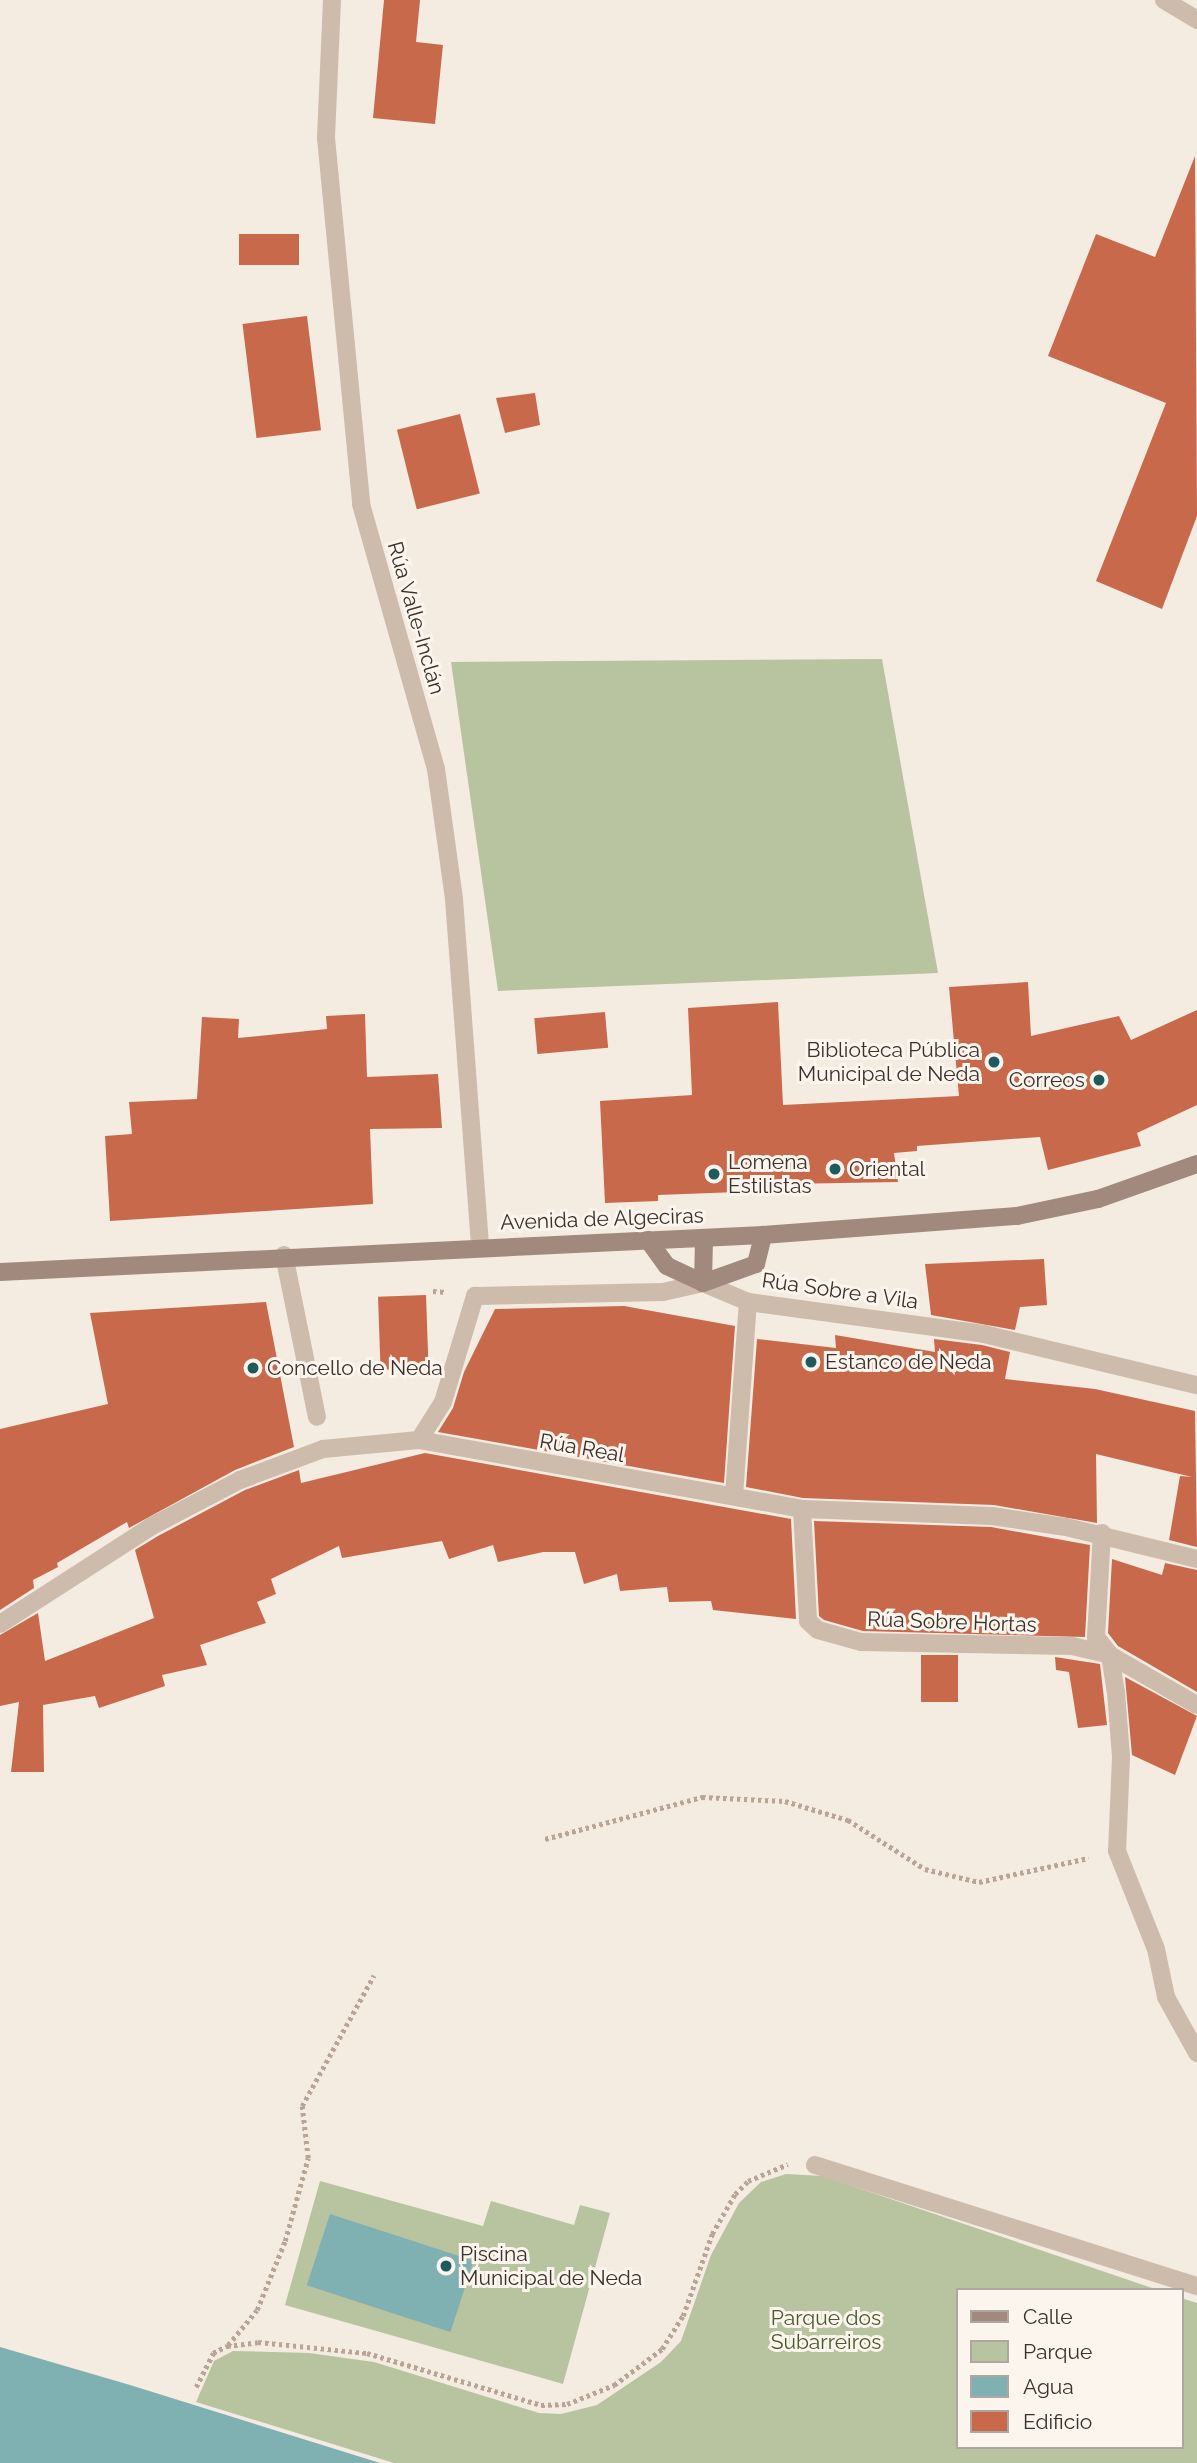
<!DOCTYPE html>
<meta charset="utf-8">
<style>
body{margin:0}
#map{position:relative;width:1197px;height:2463px;overflow:hidden;background:#f4ebe1;font-family:Raleway,sans-serif}
div>[style]{position:absolute}
[style*='--x']{left:calc(var(--x)*1px);top:calc(var(--y)*1px);width:calc(var(--w)*1px);rotate:calc(var(--a)*1deg)}
.green>*{inset:0;background:#b8c4a0}
.water>*{inset:0;background:#7fb0b2;transform-origin:0 0}
.building>*{inset:0;background:#c8694b;transform-origin:0 0}
.path>*{height:4.5px;margin-top:-2.25px;transform-origin:0;background:repeating-linear-gradient(90deg,#b9a596 0 3.5px,transparent 0 7px)}
.lane>*{height:18px;margin:-9px;padding:0 9px;transform-origin:9px;border-radius:9px;background:#cdbbac}
.street>*{height:18px;margin:-9px;padding:0 9px;transform-origin:9px;border-radius:9px;background:#cdbbac}
.secondary>*{height:18px;margin:-9px;padding:0 9px;transform-origin:9px;border-radius:9px;background:#a18a7d}
.dots>*{width:19px;height:19px;translate:-50% -50%;box-sizing:border-box;border:4px solid #fbf5ee;border-radius:50%}
span{translate:-50% -50%;white-space:nowrap;text-align:center;line-height:1.15;-webkit-text-stroke:6px #fbf5ee;paint-order:stroke}
.street-label{font-size:21px;color:#3b302b}
.poi-label{font-size:21px;color:#3b302b}
.right{translate:-100% -50%;text-align:right}
.left{translate:0 -50%;text-align:left}
.park-label{font-size:21px;color:#4a5a2e}
.legend{position:absolute;left:956px;top:2288px;width:228px;height:161px;box-sizing:border-box;background:#fbf5ee;border:2px solid #aea6a0;margin:0;padding:9px 12px;list-style:none;font-size:21px;color:#3b302b}
.legend li{display:flex;align-items:center;gap:14px;height:35px}
.legend b{width:35px;border:2px solid #aea6a0}
</style>
<div id="map">
<div class="green">
<div style="clip-path:polygon(882px 659px,938px 973px,498px 991px,451px 662px)"></div>
<div style="clip-path:polygon(786px 2174px,823px 2176px,1158px 2290px,957px 2290px,957px 2447px,1181px 2447px,1181px 2298px,1197px 2303px,1197px 2463px,394px 2463px,196px 2402px,214px 2361px,233px 2351px,309px 2353px,374px 2362px,539px 2413px,561px 2414px,597px 2405px,661px 2362px,681px 2341px,711px 2255px,739px 2203px,761px 2182px)"></div>
<div style="clip-path:polygon(320px 2181px,483px 2226px,491px 2201px,574px 2225px,580px 2205px,610px 2213px,563px 2384px,285px 2305px)"></div>
</div>
<div class="water">
<div style="left:330px;top:2214px;width:151px;height:75px;rotate:18deg"></div>
<div style="clip-path:polygon(0 2347px,130px 2385px,380px 2463px,0 2463px)"></div>
</div>
<div class="building">
<div style="clip-path:polygon(384px 0,420px 0,416px 42px,443px 45px,435px 124px,373px 118px)"></div>
<div style="clip-path:polygon(1195px 156px,1197px 516px,1162px 609px,1096px 581px,1166px 403px,1048px 356px,1096px 234px,1155px 257px)"></div>
<div style="left:239px;top:234px;width:60px;height:31px"></div>
<div style="left:307px;top:316px;width:115px;height:65px;rotate:83deg"></div>
<div style="clip-path:polygon(535px 393px,540px 425px,505px 433px,496px 398px)"></div>
<div style="left:460px;top:414px;width:82px;height:65px;rotate:76deg"></div>
<div style="clip-path:polygon(1028px 982px,1031px 1036px,1119px 1016px,1131px 1040px,1197px 1010px,1197px 1105px,1137px 1133px,1141px 1146px,1048px 1170px,1040px 1137px,917px 1146px,917px 1151px,894px 1153px,898px 1182px,786px 1184px,787px 1190px,658px 1195px,658px 1201px,605px 1203px,600px 1101px,692px 1095px,688px 1008px,778px 1002px,783px 1105px,959px 1096px,949px 987px)"></div>
<div style="left:605px;top:1012px;width:36px;height:71px;rotate:85deg"></div>
<div style="clip-path:polygon(365px 1014px,367px 1077px,438px 1074px,442px 1128px,370px 1129px,373px 1204px,110px 1221px,105px 1136px,132px 1134px,129px 1102px,197px 1099px,202px 1017px,239px 1019px,238px 1038px,327px 1029px,326px 1016px)"></div>
<div style="clip-path:polygon(1044px 1259px,1047px 1305px,1020px 1307px,1015px 1330px,931px 1315px,925px 1264px)"></div>
<div style="left:426px;top:1295px;width:73px;height:48px;rotate:88deg"></div>
<div style="clip-path:polygon(266px 1302px,294px 1447px,235px 1470px,129px 1528px,127px 1522px,57px 1563px,58px 1567px,33px 1580px,34px 1588px,0 1610px,0 1429px,108px 1404px,90px 1313px)"></div>
<div style="clip-path:polygon(624px 1306px,735px 1326px,724px 1483px,438px 1432px,453px 1408px,464px 1372px,495px 1309px)"></div>
<div style="clip-path:polygon(835px 1335px,935px 1352px,934px 1339px,982px 1345px,1010px 1352px,1005px 1379px,1095px 1389px,1195px 1411px,1197px 1547px,1169px 1540px,1180px 1476px,1192px 1477px,1096px 1454px,1097px 1523px,994px 1505px,803px 1498px,746px 1487px,757px 1339px,836px 1348px)"></div>
<div style="clip-path:polygon(425px 1453px,791px 1519px,796px 1619px,713px 1610px,711px 1601px,669px 1602px,667px 1587px,620px 1591px,617px 1574px,584px 1584px,575px 1552px,543px 1552px,498px 1562px,493px 1545px,449px 1559px,442px 1541px,342px 1558px,339px 1546px,271px 1579px,276px 1594px,257px 1602px,266px 1623px,200px 1645px,207px 1665px,162px 1675px,165px 1686px,99px 1708px,95px 1696px,43px 1705px,44px 1772px,11px 1772px,19px 1702px,0 1706px,0 1635px,38px 1613px,45px 1661px,154px 1618px,135px 1550px,158px 1536px,245px 1490px,299px 1470px,301px 1483px)"></div>
<div style="clip-path:polygon(814px 1521px,991px 1527px,1090px 1545px,1085px 1637px,863px 1631px,824px 1620px,819px 1616px)"></div>
<div style="clip-path:polygon(1112px 1559px,1162px 1575px,1165px 1563px,1197px 1570px,1197px 1692px,1118px 1646px,1108px 1633px)"></div>
<div style="left:921px;top:1655px;width:37px;height:47px"></div>
<div style="clip-path:polygon(1055px 1657px,1100px 1664px,1107px 1725px,1078px 1728px,1069px 1672px,1056px 1670px)"></div>
<div style="clip-path:polygon(1125px 1677px,1197px 1716px,1175px 1775px,1132px 1755px)"></div>
</div>
<div class="path">
<div style="--x:433;--y:1291;--w:13;--a:4"></div>
<div style="--x:545;--y:1839;--w:163;--a:-15"></div>
<div style="--x:702;--y:1797;--w:83;--a:2.8"></div>
<div style="--x:785;--y:1801;--w:66;--a:16.8"></div>
<div style="--x:848;--y:1820;--w:91;--a:32.5"></div>
<div style="--x:925;--y:1869;--w:56;--a:13.5"></div>
<div style="--x:979;--y:1882;--w:112;--a:-12.4"></div>
<div style="--x:228;--y:2345;--w:45;--a:-50.4"></div>
<div style="--x:257;--y:2310;--w:74;--a:-67.9"></div>
<div style="--x:285;--y:2241;--w:86;--a:-74.5"></div>
<div style="--x:308;--y:2158;--w:52;--a:-96.6"></div>
<div style="--x:302;--y:2106;--w:149;--a:-61.2"></div>
<div style="--x:196;--y:2387;--w:38;--a:-63"></div>
<div style="--x:213;--y:2353;--w:16;--a:-27"></div>
<div style="--x:227;--y:2346;--w:31;--a:-7"></div>
<div style="--x:258;--y:2342;--w:110;--a:5.8"></div>
<div style="--x:367;--y:2353;--w:182;--a:16.6"></div>
<div style="--x:541;--y:2405;--w:26;--a:-2"></div>
<div style="--x:567;--y:2404;--w:51;--a:-22"></div>
<div style="--x:614;--y:2385;--w:60;--a:-36.9"></div>
<div style="--x:662;--y:2349;--w:39;--a:-58"></div>
<div style="--x:683;--y:2316;--w:87;--a:-70.5"></div>
<div style="--x:712;--y:2234;--w:46;--a:-60.1"></div>
<div style="--x:735;--y:2194;--w:18;--a:-45"></div>
<div style="--x:748;--y:2181;--w:43;--a:-23"></div>
</div>
<div class="lane">
<div style="--x:1102;--y:1533;--w:104;--a:93.3"></div>
<div style="--x:1096;--y:1637;--w:23;--a:52"></div>
<div style="--x:1110;--y:1655;--w:37;--a:81"></div>
<div style="--x:1116;--y:1692;--w:65;--a:85.6"></div>
<div style="--x:1121;--y:1757;--w:94;--a:92.4"></div>
<div style="--x:1117;--y:1851;--w:105;--a:68.3"></div>
<div style="--x:1156;--y:1949;--w:49;--a:78.2"></div>
<div style="--x:1166;--y:1997;--w:64;--a:61"></div>
<div style="--x:815;--y:2165;--w:401;--a:17.6"></div>
</div>
<div class="street">
<div style="--x:332;--y:0;--w:138;--a:92.5"></div>
<div style="--x:326;--y:138;--w:368;--a:84.5"></div>
<div style="--x:361;--y:504;--w:275;--a:74.2"></div>
<div style="--x:436;--y:769;--w:131;--a:82.1"></div>
<div style="--x:454;--y:899;--w:348;--a:85.7"></div>
<div style="--x:1164;--y:0;--w:39;--a:31"></div>
<div style="--x:284;--y:1255;--w:165;--a:78.5"></div>
<div style="--x:419;--y:1440;--w:45;--a:-57.7"></div>
<div style="--x:443;--y:1402;--w:111;--a:-73.2"></div>
<div style="--x:475;--y:1296;--w:188;--a:-1.2"></div>
<div style="--x:663;--y:1292;--w:41;--a:-12.7"></div>
<div style="--x:703;--y:1283;--w:49;--a:22.9"></div>
<div style="--x:748;--y:1302;--w:238;--a:7.7"></div>
<div style="--x:984;--y:1334;--w:219;--a:13.5"></div>
<div style="--x:734;--y:1496;--w:195;--a:-85.9"></div>
<div style="--x:802;--y:1509;--w:112;--a:86.9"></div>
<div style="--x:808;--y:1621;--w:13;--a:42"></div>
<div style="--x:818;--y:1630;--w:45;--a:15.6"></div>
<div style="--x:861;--y:1642;--w:211;--a:1.1"></div>
<div style="--x:1072;--y:1646;--w:39;--a:13"></div>
<div style="--x:1110;--y:1655;--w:100;--a:29.9"></div>
<div style="--x:0;--y:1624;--w:181;--a:-32.8"></div>
<div style="--x:152;--y:1526;--w:99;--a:-27.6"></div>
<div style="--x:240;--y:1480;--w:89;--a:-20.5"></div>
<div style="--x:323;--y:1449;--w:96;--a:-5.4"></div>
<div style="--x:419;--y:1440;--w:389;--a:10.2"></div>
<div style="--x:802;--y:1509;--w:190;--a:2.1"></div>
<div style="--x:992;--y:1516;--w:75;--a:8.5"></div>
<div style="--x:1066;--y:1527;--w:135;--a:13.7"></div>
</div>
<div class="secondary">
<div style="--x:648;--y:1240;--w:32;--a:54"></div>
<div style="--x:667;--y:1266;--w:40;--a:25"></div>
<div style="--x:703;--y:1283;--w:56;--a:-19.7"></div>
<div style="--x:756;--y:1264;--w:30;--a:-76"></div>
<div style="--x:0;--y:1272;--w:764;--a:-2.78"></div>
<div style="--x:763;--y:1235;--w:255;--a:-4.3"></div>
<div style="--x:1017;--y:1216;--w:83;--a:-11.9"></div>
<div style="--x:1098;--y:1199;--w:105;--a:-19.5"></div>
<div style="--x:703;--y:1283;--w:45;--a:-88.7"></div>
</div>
<div class="dots">
<div style="left:994px;top:1062px;background:#1f5a5e"></div>
<div style="left:1099px;top:1080px;background:#1f5a5e"></div>
<div style="left:835px;top:1169px;background:#1f5a5e"></div>
<div style="left:714px;top:1174px;background:#1f5a5e"></div>
<div style="left:811px;top:1362px;background:#1f5a5e"></div>
<div style="left:253px;top:1368px;background:#1f5a5e"></div>
<div style="left:446px;top:2266px;background:#1f5a5e"></div>
</div>
<div class="street-label">
<span style="left:416px;top:618px;rotate:74deg">Rúa Valle-Inclán</span>
<span style="left:602px;top:1219px;rotate:-2deg">Avenida de Algeciras</span>
<span style="left:840px;top:1291px;rotate:8deg">Rúa Sobre a Vila</span>
<span style="left:582px;top:1448px;rotate:10deg">Rúa Real</span>
<span style="left:952px;top:1622px;rotate:2deg">Rúa Sobre Hortas</span>
</div>
<div class="poi-label">
<span class="right" style="left:980px;top:1062px">Biblioteca Pública<br>Municipal de Neda</span>
<span class="right" style="left:1085px;top:1080px">Correos</span>
<span class="left" style="left:728px;top:1174px">Lomena<br>Estilistas</span>
<span class="left" style="left:849px;top:1169px">Oriental</span>
<span class="left" style="left:825px;top:1362px">Estanco de Neda</span>
<span class="left" style="left:267px;top:1368px">Concello de Neda</span>
<span class="left" style="left:460px;top:2266px">Piscina<br>Municipal de Neda</span>
</div>
<div class="park-label">
<span style="left:826px;top:2330px">Parque dos<br>Subarreiros</span>
</div>
<ul class="legend">
<li><b style="height:9px;background:#a18a7d"></b>Calle</li>
<li><b style="height:19px;background:#b8c4a0"></b>Parque</li>
<li><b style="height:19px;background:#7fb0b2"></b>Agua</li>
<li><b style="height:19px;background:#c8694b"></b>Edificio</li>
</ul>
</div>
